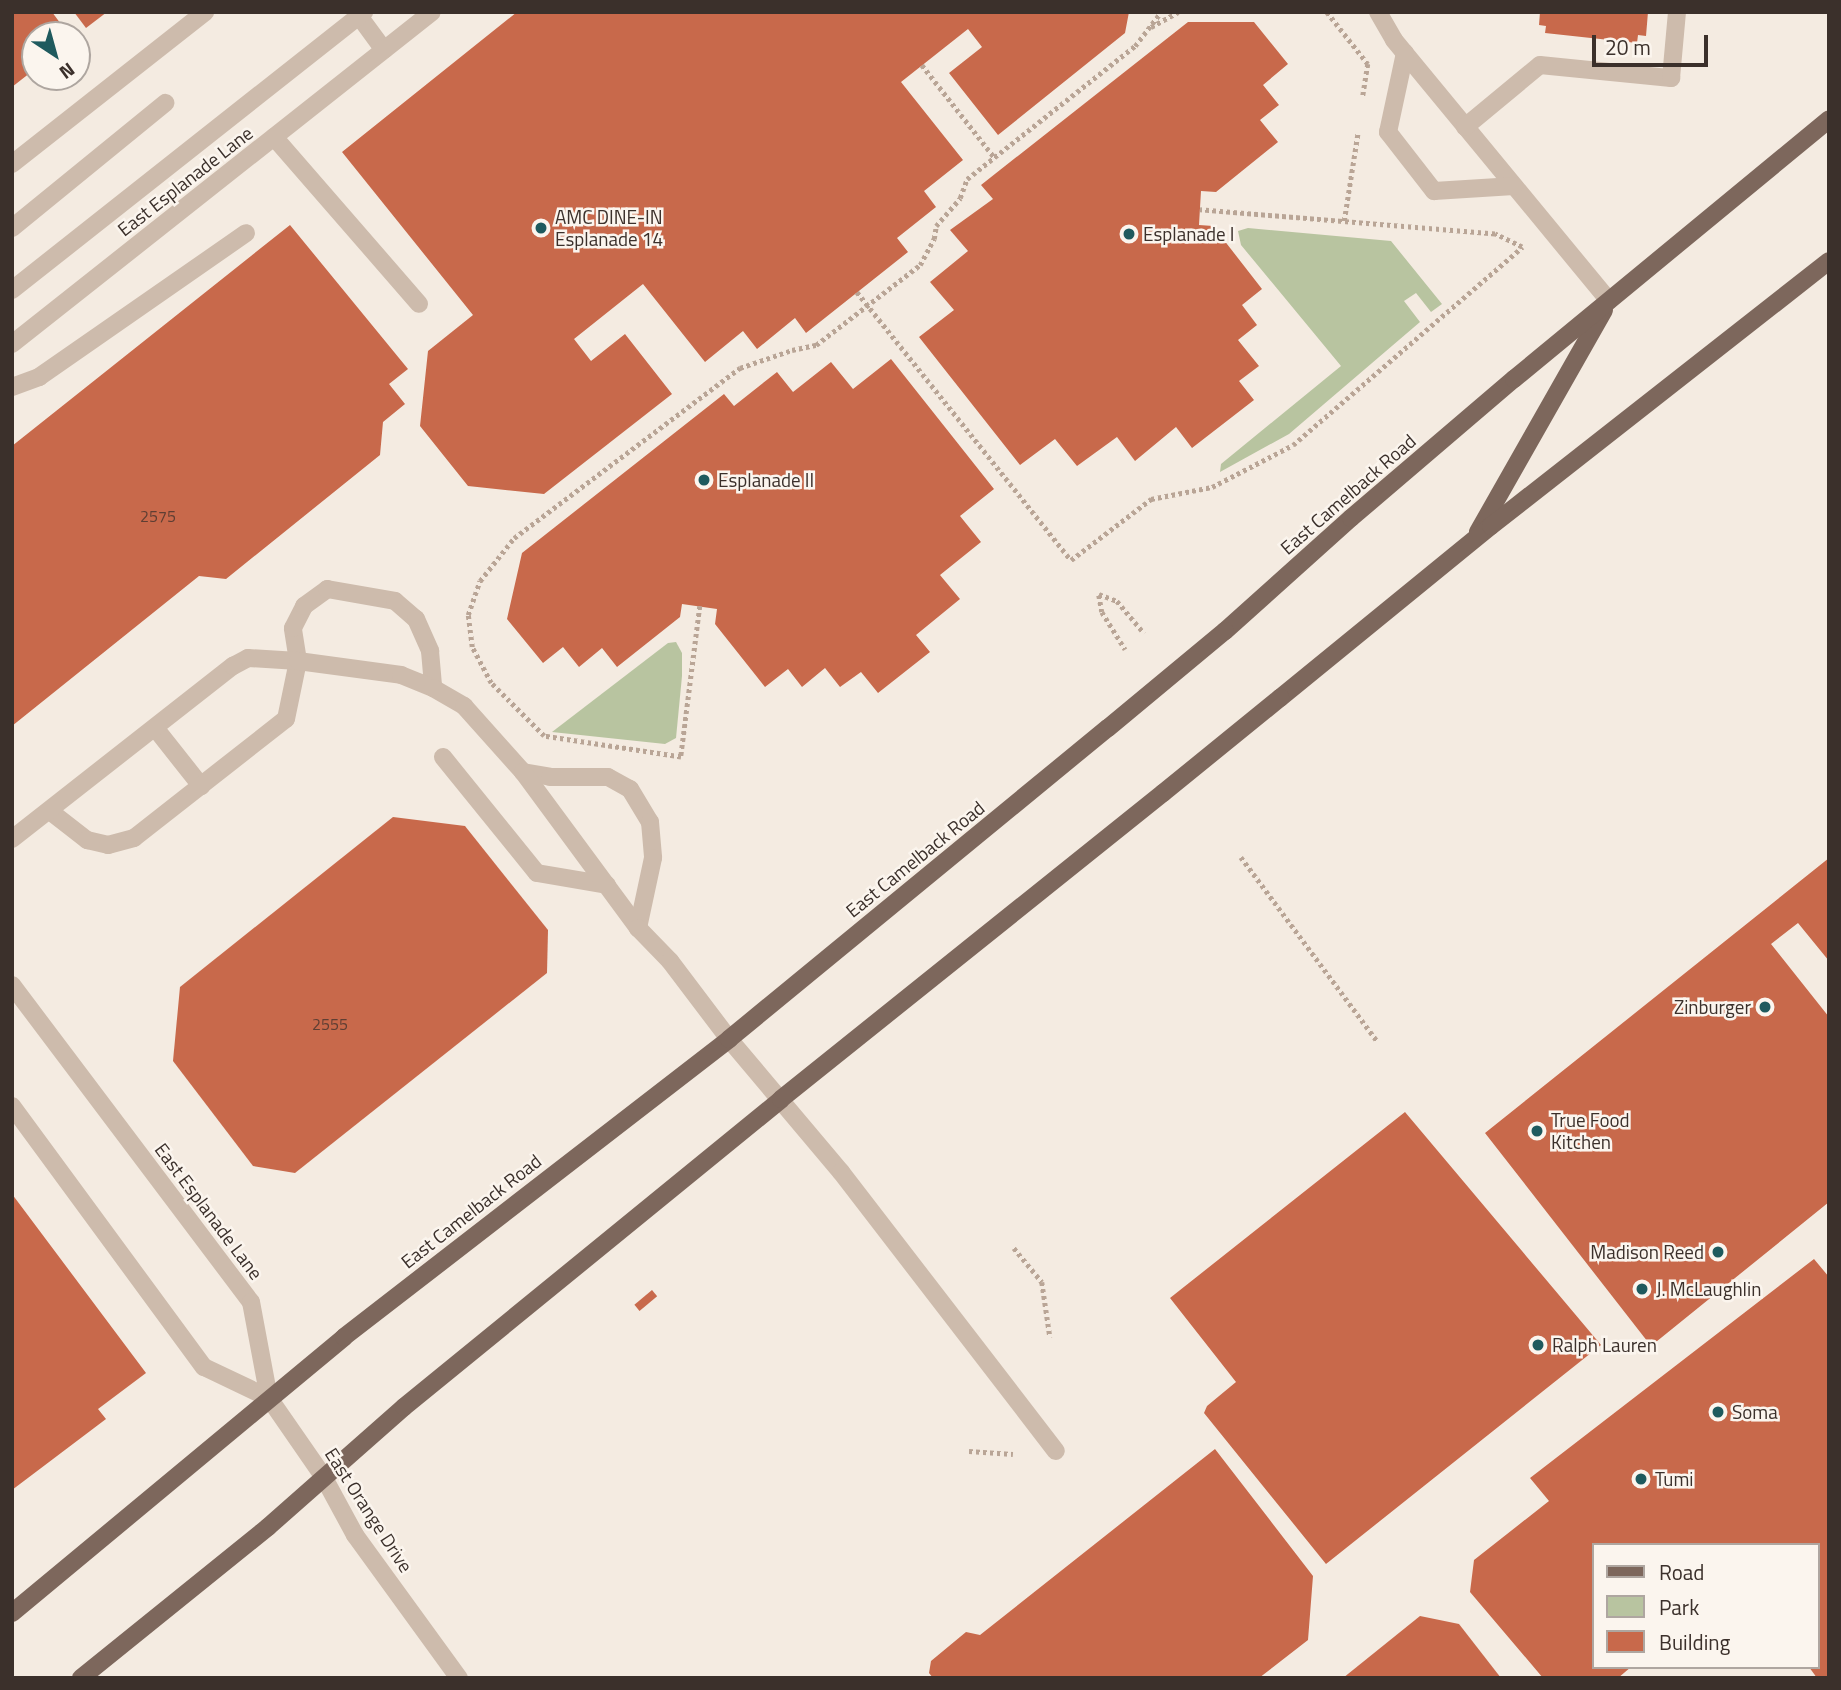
<!DOCTYPE html>
<style>
body{margin:0}
#map{position:relative;width:1841px;height:1690px;overflow:hidden;background:#f4ebe1;font-family:"Titillium Web",sans-serif}
div>[style]{position:absolute}
[style*='--x']{left:calc(var(--x)*1px);top:calc(var(--y)*1px);width:calc(var(--w)*1px);rotate:calc(var(--a)*1deg)}
.green>*{inset:0;background:#b8c4a0}
.building>*{inset:0;background:#c8694b;transform-origin:0 0}
.path>*{height:4.5px;margin-top:-2.25px;transform-origin:0;background:repeating-linear-gradient(90deg,#b9a596 0 3.5px,transparent 0 7px)}
.lane>*{height:18px;margin:-9px;padding:0 9px;transform-origin:9px;border-radius:9px;background:#cdbbac}
.street>*{height:18px;margin:-9px;padding:0 9px;transform-origin:9px;border-radius:9px;background:#cdbbac}
.primary>*{height:18px;margin:-9px;padding:0 9px;transform-origin:9px;border-radius:9px;background:#7d675c}
.primary-bridge>*{height:18px;margin:-9px;padding:0 9px;transform-origin:9px;border-radius:9px;background:#7d675c}
.dots>*{width:19px;height:19px;translate:-50% -50%;box-sizing:border-box;border:4px solid #fbf5ee;border-radius:50%}
span{translate:-50% -50%;white-space:nowrap;text-align:center;line-height:1.15;-webkit-text-stroke:5px #fbf5ee;paint-order:stroke}
.number-label{font-size:16px;color:#5e3e33}
.number-label span{-webkit-text-stroke-width:0}
.street-label{font-size:19px;color:#3b302b}
.poi-label{font-size:19px;color:#3b302b}
.left{translate:0 -50%;text-align:left}
.right{translate:-100% -50%;text-align:right}
.frame{position:absolute;inset:0;border:14px solid #3b302b;pointer-events:none}
.legend{position:absolute;left:1592px;top:1543px;width:228px;height:126px;box-sizing:border-box;background:#fbf5ee;border:2px solid #aea6a0;margin:0;padding:9px 12px;list-style:none;font-size:21px;color:#3b302b}
.legend li{display:flex;align-items:center;gap:14px;height:35px}
.legend b{width:35px;border:2px solid #aea6a0}
.north{position:absolute;left:21px;top:21px;width:70px;height:70px;box-sizing:border-box;background:#fbf5ee;border:2px solid #aea6a0;border-radius:50%;rotate:144deg;font-size:19px;font-weight:700;line-height:28px;text-align:center;color:#3b302b}
.north::after{content:'';display:block;margin:auto;width:24px;height:32px;background:#1f5a5e;clip-path:polygon(50% 0,100% 100%,50% 72%,0 100%)}
.scale{position:absolute;left:1592px;top:35px;width:116px;height:32px;box-sizing:border-box;border:4px solid #3b302b;border-top:0;padding-left:9px;font-size:21px;line-height:24px;white-space:nowrap;color:#3b302b;-webkit-text-stroke:5px #fbf5ee;paint-order:stroke}
</style>
<div id="map">
<div class="green">
<div style="clip-path:polygon(1248px 228px,1391px 241px,1442px 304px,1431px 312px,1416px 293px,1404px 301px,1420px 322px,1289px 434px,1220px 472px,1221px 464px,1341px 366px,1241px 245px,1238px 231px)"></div>
<div style="clip-path:polygon(676px 642px,682px 653px,682px 676px,676px 738px,665px 744px,552px 732px,668px 643px)"></div>
</div>
<div class="building">
<div style="clip-path:polygon(12px 12px,52px 12px,69px 35px,35px 35px,35px 69px,12px 87px)"></div>
<div style="clip-path:polygon(74px 12px,107px 12px,86px 28px)"></div>
<div style="clip-path:polygon(517px 12px,1129px 12px,1125px 33px,998px 135px,949px 73px,982px 47px,968px 29px,901px 82px,963px 160px,924px 191px,936px 207px,897px 238px,908px 252px,806px 333px,795px 318px,757px 349px,743px 331px,705px 362px,643px 284px,574px 339px,591px 361px,625px 334px,672px 394px,544px 494px,468px 486px,420px 426px,428px 351px,473px 315px,342px 152px)"></div>
<div style="clip-path:polygon(1540px 12px,1648px 12px,1646px 36px,1638px 35px,1637px 43px,1545px 33px,1546px 26px,1539px 25px)"></div>
<div style="clip-path:polygon(1188px 22px,1254px 22px,1288px 64px,1263px 85px,1279px 105px,1260px 120px,1278px 142px,1216px 192px,1201px 191px,1199px 225px,1213px 226px,1262px 289px,1242px 305px,1257px 325px,1238px 340px,1259px 366px,1239px 381px,1254px 400px,1192px 448px,1176px 427px,1135px 461px,1117px 437px,1077px 466px,1055px 439px,1020px 465px,919px 337px,954px 310px,930px 282px,968px 251px,950px 230px,993px 199px,981px 185px)"></div>
<div style="clip-path:polygon(290px 225px,408px 369px,389px 384px,405px 404px,383px 422px,380px 455px,226px 579px,199px 576px,12px 726px,12px 446px)"></div>
<div style="clip-path:polygon(891px 359px,994px 489px,960px 516px,981px 542px,940px 575px,960px 599px,916px 635px,930px 652px,878px 693px,861px 672px,840px 687px,825px 668px,802px 687px,788px 669px,765px 687px,715px 624px,717px 609px,682px 604px,680px 617px,617px 667px,602px 648px,579px 667px,563px 647px,543px 663px,507px 619px,522px 553px,724px 394px,734px 406px,777px 372px,793px 392px,831px 362px,853px 389px)"></div>
<div style="clip-path:polygon(393px 817px,465px 826px,548px 930px,547px 973px,295px 1173px,253px 1166px,173px 1061px,180px 987px)"></div>
<div style="clip-path:polygon(1829px 858px,1829px 961px,1798px 923px,1771px 944px,1829px 1017px,1829px 1202px,1651px 1346px,1485px 1133px)"></div>
<div style="clip-path:polygon(1405px 1112px,1601px 1345px,1326px 1564px,1204px 1413px,1207px 1406px,1236px 1382px,1170px 1298px)"></div>
<div style="clip-path:polygon(12px 1194px,146px 1373px,98px 1409px,106px 1419px,12px 1490px)"></div>
<div style="clip-path:polygon(1814px 1259px,1829px 1277px,1829px 1678px,1817px 1678px,1809px 1667px,1818px 1667px,1818px 1545px,1594px 1545px,1594px 1667px,1631px 1667px,1618px 1678px,1543px 1678px,1470px 1592px,1474px 1560px,1549px 1501px,1530px 1478px)"></div>
<div style="left:652px;top:1290px;width:8px;height:23px;rotate:50deg"></div>
<div style="clip-path:polygon(1215px 1449px,1313px 1576px,1308px 1640px,1259px 1678px,933px 1678px,929px 1673px,931px 1661px,966px 1632px,980px 1635px)"></div>
<div style="clip-path:polygon(1420px 1616px,1459px 1624px,1501px 1678px,1343px 1678px)"></div>
</div>
<div class="path">
<div style="--x:1327;--y:12;--w:66;--a:51.7"></div>
<div style="--x:1368;--y:64;--w:32;--a:99"></div>
<div style="--x:1151;--y:27;--w:31;--a:-29"></div>
<div style="--x:922;--y:65;--w:118;--a:51.9"></div>
<div style="--x:1344;--y:221;--w:90;--a:-81.1"></div>
<div style="--x:857;--y:292;--w:343;--a:51.4"></div>
<div style="--x:1071;--y:560;--w:101;--a:-37.3"></div>
<div style="--x:1151;--y:499;--w:62;--a:-11.1"></div>
<div style="--x:1212;--y:487;--w:91;--a:-27.4"></div>
<div style="--x:1293;--y:445;--w:303;--a:-40.8"></div>
<div style="--x:1522;--y:247;--w:30;--a:-154"></div>
<div style="--x:1495;--y:234;--w:296;--a:-175.3"></div>
<div style="--x:1099;--y:594;--w:19;--a:21"></div>
<div style="--x:1117;--y:601;--w:42;--a:49.8"></div>
<div style="--x:1099;--y:595;--w:17;--a:80"></div>
<div style="--x:1102;--y:612;--w:44;--a:58.1"></div>
<div style="--x:700;--y:606;--w:152;--a:97.2"></div>
<div style="--x:681;--y:757;--w:139;--a:-171.3"></div>
<div style="--x:544;--y:736;--w:75;--a:-135"></div>
<div style="--x:491;--y:683;--w:41;--a:-117.8"></div>
<div style="--x:472;--y:647;--w:32;--a:-97"></div>
<div style="--x:468;--y:615;--w:36;--a:-71"></div>
<div style="--x:480;--y:581;--w:55;--a:-51.7"></div>
<div style="--x:514;--y:538;--w:283;--a:-37"></div>
<div style="--x:740;--y:368;--w:55;--a:-19.1"></div>
<div style="--x:792;--y:350;--w:25;--a:-12"></div>
<div style="--x:816;--y:345;--w:131;--a:-37.6"></div>
<div style="--x:920;--y:265;--w:30;--a:-62"></div>
<div style="--x:934;--y:239;--w:13;--a:-81"></div>
<div style="--x:936;--y:226;--w:37;--a:-49"></div>
<div style="--x:960;--y:198;--w:20;--a:-70"></div>
<div style="--x:967;--y:179;--w:214;--a:-38.4"></div>
<div style="--x:1135;--y:46;--w:43;--a:-52.6"></div>
<div style="--x:1241;--y:857;--w:229;--a:53.5"></div>
<div style="--x:1014;--y:1248;--w:44;--a:50.5"></div>
<div style="--x:1042;--y:1282;--w:56;--a:81.7"></div>
<div style="--x:969;--y:1451;--w:44;--a:3.9"></div>
</div>
<div class="lane">
<div style="--x:1378;--y:12;--w:32;--a:60"></div>
<div style="--x:1394;--y:40;--w:338;--a:50.5"></div>
<div style="--x:1405;--y:53;--w:81;--a:102.1"></div>
<div style="--x:1388;--y:132;--w:75;--a:52.1"></div>
<div style="--x:1434;--y:191;--w:80;--a:-3.6"></div>
<div style="--x:1465;--y:127;--w:97;--a:-39.6"></div>
<div style="--x:1540;--y:65;--w:132;--a:5.7"></div>
<div style="--x:1671;--y:78;--w:66;--a:-84.8"></div>
<div style="--x:274;--y:137;--w:221;--a:49"></div>
<div style="--x:12;--y:164;--w:246;--a:-38.2"></div>
<div style="--x:12;--y:228;--w:198;--a:-39.2"></div>
<div style="--x:12;--y:387;--w:29;--a:-20"></div>
<div style="--x:39;--y:377;--w:252;--a:-34.8"></div>
<div style="--x:156;--y:729;--w:73;--a:51.7"></div>
<div style="--x:443;--y:757;--w:149;--a:51"></div>
<div style="--x:537;--y:873;--w:71;--a:9.7"></div>
<div style="--x:523;--y:772;--w:27;--a:10"></div>
<div style="--x:550;--y:777;--w:58;--a:0"></div>
<div style="--x:608;--y:777;--w:25;--a:29"></div>
<div style="--x:630;--y:789;--w:39;--a:59"></div>
<div style="--x:650;--y:822;--w:36;--a:85"></div>
<div style="--x:653;--y:858;--w:72;--a:102.1"></div>
<div style="--x:51;--y:812;--w:46;--a:37.9"></div>
<div style="--x:87;--y:840;--w:22;--a:13"></div>
<div style="--x:108;--y:845;--w:27;--a:-15"></div>
<div style="--x:134;--y:838;--w:193;--a:-38.1"></div>
<div style="--x:286;--y:719;--w:59;--a:-78.3"></div>
<div style="--x:298;--y:661;--w:33;--a:-99"></div>
<div style="--x:293;--y:628;--w:25;--a:-63"></div>
<div style="--x:304;--y:606;--w:29;--a:-36"></div>
<div style="--x:327;--y:589;--w:69;--a:10"></div>
<div style="--x:395;--y:601;--w:28;--a:41"></div>
<div style="--x:416;--y:619;--w:35;--a:66"></div>
<div style="--x:430;--y:651;--w:37;--a:85"></div>
<div style="--x:12;--y:839;--w:281;--a:-38.1"></div>
<div style="--x:233;--y:666;--w:17;--a:-28"></div>
<div style="--x:248;--y:658;--w:50;--a:3.4"></div>
<div style="--x:298;--y:661;--w:104;--a:7.7"></div>
<div style="--x:401;--y:675;--w:35;--a:22"></div>
<div style="--x:433;--y:688;--w:36;--a:30"></div>
<div style="--x:464;--y:706;--w:89;--a:48.2"></div>
<div style="--x:523;--y:772;--w:194;--a:53.6"></div>
<div style="--x:638;--y:928;--w:46;--a:45.9"></div>
<div style="--x:670;--y:961;--w:98;--a:52.9"></div>
<div style="--x:729;--y:1039;--w:174;--a:49.9"></div>
<div style="--x:841;--y:1172;--w:352;--a:52.4"></div>
</div>
<div class="street">
<div style="--x:359;--y:16;--w:42;--a:53.7"></div>
<div style="--x:12;--y:290;--w:449;--a:-38.3"></div>
<div style="--x:12;--y:344;--w:535;--a:-38.33"></div>
<div style="--x:12;--y:985;--w:397;--a:53"></div>
<div style="--x:251;--y:1302;--w:98;--a:79.4"></div>
<div style="--x:269;--y:1398;--w:95;--a:55.3"></div>
<div style="--x:323;--y:1476;--w:67;--a:61.5"></div>
<div style="--x:355;--y:1535;--w:177;--a:54"></div>
<div style="--x:12;--y:1106;--w:324;--a:53.7"></div>
<div style="--x:204;--y:1367;--w:72;--a:25.5"></div>
</div>
<div class="primary">
<div style="--x:1478;--y:532;--w:255;--a:-60.4"></div>
<div style="--x:1225;--y:631;--w:169;--a:-41.9"></div>
<div style="--x:1351;--y:518;--w:214;--a:-40.5"></div>
<div style="--x:1514;--y:379;--w:408;--a:-39.5"></div>
<div style="--x:1280;--y:698;--w:272;--a:-39.2"></div>
<div style="--x:1491;--y:526;--w:429;--a:-38.1"></div>
<div style="--x:12;--y:1613;--w:432;--a:-39.7"></div>
<div style="--x:344;--y:1337;--w:487;--a:-37.7"></div>
<div style="--x:729;--y:1039;--w:490;--a:-39.4"></div>
<div style="--x:81;--y:1678;--w:240;--a:-38.9"></div>
<div style="--x:268;--y:1527;--w:181;--a:-41.4"></div>
<div style="--x:404;--y:1407;--w:487;--a:-39.2"></div>
<div style="--x:781;--y:1099;--w:489;--a:-38.7"></div>
</div>
<div class="primary-bridge">
<div style="--x:1108;--y:728;--w:152;--a:-39.7"></div>
<div style="--x:1163;--y:793;--w:151;--a:-39.1"></div>
</div>
<div class="dots">
<div style="left:541px;top:228px;background:#1f5a5e"></div>
<div style="left:1129px;top:234px;background:#1f5a5e"></div>
<div style="left:704px;top:480px;background:#1f5a5e"></div>
<div style="left:1765px;top:1007px;background:#1f5a5e"></div>
<div style="left:1537px;top:1131px;background:#1f5a5e"></div>
<div style="left:1718px;top:1252px;background:#1f5a5e"></div>
<div style="left:1642px;top:1289px;background:#1f5a5e"></div>
<div style="left:1538px;top:1345px;background:#1f5a5e"></div>
<div style="left:1718px;top:1412px;background:#1f5a5e"></div>
<div style="left:1641px;top:1479px;background:#1f5a5e"></div>
</div>
<div class="number-label">
<span style="left:158px;top:516px">2575</span>
<span style="left:330px;top:1024px">2555</span>
</div>
<div class="street-label">
<span style="left:185px;top:181px;rotate:-38deg">East Esplanade Lane</span>
<span style="left:1348px;top:494px;rotate:-41deg">East Camelback Road</span>
<span style="left:915px;top:859px;rotate:-39deg">East Camelback Road</span>
<span style="left:209px;top:1211px;rotate:53deg">East Esplanade Lane</span>
<span style="left:471px;top:1211px;rotate:-38deg">East Camelback Road</span>
<span style="left:369px;top:1510px;rotate:57deg">East Orange Drive</span>
</div>
<div class="poi-label">
<span class="left" style="left:555px;top:228px">AMC DINE-IN<br>Esplanade 14</span>
<span class="left" style="left:1143px;top:234px">Esplanade I</span>
<span class="left" style="left:718px;top:480px">Esplanade II</span>
<span class="right" style="left:1751px;top:1007px">Zinburger</span>
<span class="left" style="left:1551px;top:1131px">True Food<br>Kitchen</span>
<span class="right" style="left:1704px;top:1252px">Madison Reed</span>
<span class="left" style="left:1656px;top:1289px">J. McLaughlin</span>
<span class="left" style="left:1552px;top:1345px">Ralph Lauren</span>
<span class="left" style="left:1732px;top:1412px">Soma</span>
<span class="left" style="left:1655px;top:1479px">Tumi</span>
</div>
<div class="frame"></div>
<ul class="legend">
<li><b style="height:9px;background:#7d675c"></b>Road</li>
<li><b style="height:19px;background:#b8c4a0"></b>Park</li>
<li><b style="height:19px;background:#c8694b"></b>Building</li>
</ul>
<div class="north">N</div>
<div class="scale">20 m</div>
</div>
